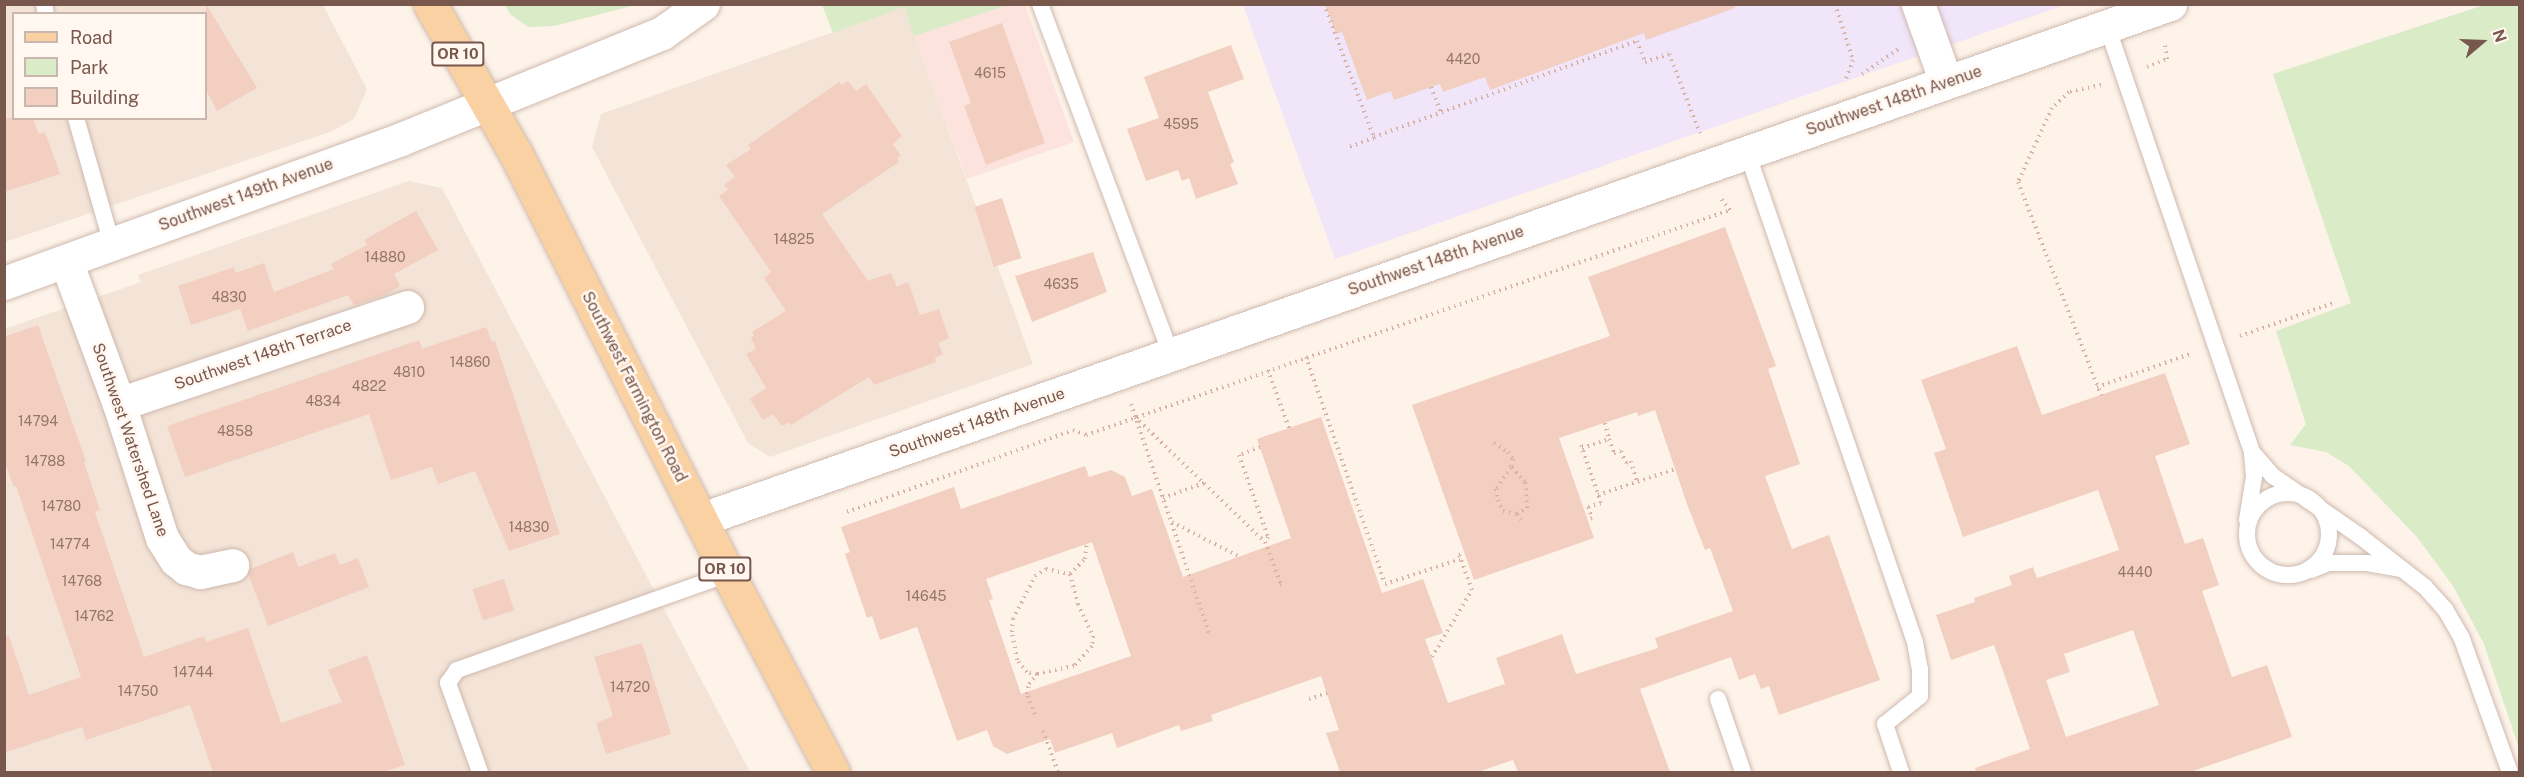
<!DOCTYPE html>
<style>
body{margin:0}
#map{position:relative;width:2524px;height:777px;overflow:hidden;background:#fdf3e9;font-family:"Public Sans",sans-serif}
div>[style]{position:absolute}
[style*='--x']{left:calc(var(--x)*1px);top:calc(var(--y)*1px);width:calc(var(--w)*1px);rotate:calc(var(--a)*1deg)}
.residential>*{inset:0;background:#f4e4d7}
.commercial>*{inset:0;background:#fde3dd}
.education>*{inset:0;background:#f0e5f9}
.green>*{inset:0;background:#d9ebc7}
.building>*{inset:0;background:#f2cfc0;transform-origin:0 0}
.path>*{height:4px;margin-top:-2px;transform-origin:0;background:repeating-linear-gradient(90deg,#d8b2a3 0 1.5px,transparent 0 6px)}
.roads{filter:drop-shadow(0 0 2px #cfb9ae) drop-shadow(0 0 2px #cfb9ae)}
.lane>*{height:16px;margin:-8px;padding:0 8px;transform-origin:8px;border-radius:8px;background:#fff}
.lane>.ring{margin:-8px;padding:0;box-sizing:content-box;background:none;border:16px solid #fff;border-radius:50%}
.street>*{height:33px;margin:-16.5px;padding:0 16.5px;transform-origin:16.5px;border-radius:16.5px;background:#fff}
.primary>*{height:33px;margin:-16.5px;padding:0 16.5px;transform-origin:16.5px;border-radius:16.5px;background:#fad1a2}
span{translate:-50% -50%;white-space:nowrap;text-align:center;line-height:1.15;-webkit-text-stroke:5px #fff7f0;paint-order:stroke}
.number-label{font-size:14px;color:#967569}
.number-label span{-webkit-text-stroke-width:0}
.shield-label span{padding:2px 4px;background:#fff7f0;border:2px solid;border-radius:4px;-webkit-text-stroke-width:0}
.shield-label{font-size:15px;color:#78574c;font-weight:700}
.street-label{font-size:16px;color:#78574c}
.frame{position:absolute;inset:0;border:6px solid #78574c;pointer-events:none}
.legend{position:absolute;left:12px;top:12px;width:195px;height:108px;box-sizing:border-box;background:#fff7f0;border:2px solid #c9b7ae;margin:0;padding:8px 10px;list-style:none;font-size:18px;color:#78574c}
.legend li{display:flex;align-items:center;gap:12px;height:30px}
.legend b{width:30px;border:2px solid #c9b7ae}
.north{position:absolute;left:2452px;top:12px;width:60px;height:60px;-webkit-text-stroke:4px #fff7f0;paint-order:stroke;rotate:71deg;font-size:16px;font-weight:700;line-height:24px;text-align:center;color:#78574c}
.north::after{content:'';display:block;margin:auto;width:21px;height:27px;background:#78574c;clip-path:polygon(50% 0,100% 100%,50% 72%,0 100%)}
</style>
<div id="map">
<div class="residential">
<div style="clip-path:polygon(evenodd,4px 5px,323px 5px,367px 89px,354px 119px,330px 132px,5px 242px,4px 5px,14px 14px,206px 14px,206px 118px,14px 118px,14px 14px)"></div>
<div style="clip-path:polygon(904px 7px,1033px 364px,770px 457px,748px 443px,592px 147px,601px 114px)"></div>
<div style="clip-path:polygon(409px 181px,442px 188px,750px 772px,5px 772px,4px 329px,141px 282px,138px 275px)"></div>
</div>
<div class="commercial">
<div style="clip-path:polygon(1008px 5px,1025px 5px,1074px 142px,967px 179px,914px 36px)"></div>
</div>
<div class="education">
<div style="clip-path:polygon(1243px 5px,2065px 5px,1335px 259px)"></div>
</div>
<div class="green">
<div style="clip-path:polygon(505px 5px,636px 5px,554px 26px,528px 27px,510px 14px)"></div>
<div style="clip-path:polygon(822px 5px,1008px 5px,914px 36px,904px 7px,833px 33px)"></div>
<div style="clip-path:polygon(2484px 5px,2520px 5px,2519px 748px,2484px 644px,2453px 586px,2417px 537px,2349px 466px,2326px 452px,2290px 445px,2306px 424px,2276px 331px,2351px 303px,2273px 74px)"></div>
</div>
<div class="building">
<div style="clip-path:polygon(206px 4px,257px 88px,217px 111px,206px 90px)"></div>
<div style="clip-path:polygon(1325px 4px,1734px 4px,1735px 8px,1646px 40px,1644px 33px,1490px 90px,1485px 77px,1443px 92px,1440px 84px,1394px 100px,1391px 91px,1367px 100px,1342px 32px,1336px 34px)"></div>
<div style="clip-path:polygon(1002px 23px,1045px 143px,986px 165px,964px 106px,971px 103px,949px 42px)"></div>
<div style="clip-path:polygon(1231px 45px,1244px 79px,1208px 92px,1234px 162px,1230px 164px,1238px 184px,1196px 199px,1189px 178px,1182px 181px,1178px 170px,1146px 181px,1127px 129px,1159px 118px,1144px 77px)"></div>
<div style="clip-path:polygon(848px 81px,856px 91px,866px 84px,902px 136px,893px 144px,901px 156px,897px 158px,899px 162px,822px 214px,868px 281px,891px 273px,897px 287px,908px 282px,920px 315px,939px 309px,949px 338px,938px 343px,943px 354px,935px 358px,936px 362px,874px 385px,869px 377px,791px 425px,789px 422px,782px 426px,773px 414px,763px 420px,750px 399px,766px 388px,746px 354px,756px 349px,751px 338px,754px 335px,752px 332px,786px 311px,764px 278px,771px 272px,719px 196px,728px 190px,724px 185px,735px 177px,726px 165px,751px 149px,748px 145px,839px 82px,842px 85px)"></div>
<div style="clip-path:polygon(4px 118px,33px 118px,39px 134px,45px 132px,60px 174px,4px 192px)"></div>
<div style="left:1002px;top:198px;width:63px;height:29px;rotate:72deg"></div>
<div style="clip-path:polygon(416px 211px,438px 250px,394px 274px,400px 286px,385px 295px,354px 305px,348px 295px,248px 331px,240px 309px,191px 325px,178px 286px,234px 267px,236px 273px,264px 263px,274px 292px,334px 269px,331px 264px,367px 245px,364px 240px)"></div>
<div style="clip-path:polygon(evenodd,1725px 227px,1776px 366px,1768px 369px,1800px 464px,1765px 476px,1792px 549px,1829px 535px,1880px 680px,1779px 715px,1769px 686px,1761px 689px,1755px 674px,1739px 680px,1731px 657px,1640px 689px,1670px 772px,1518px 772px,1513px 760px,1478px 772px,1340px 772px,1326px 733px,1339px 730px,1321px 676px,1211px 715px,1213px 721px,1181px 731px,1179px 725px,1117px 748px,1112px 733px,1055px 753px,1050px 739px,1007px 754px,993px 746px,987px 730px,957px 741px,917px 627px,880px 640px,872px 616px,867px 618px,845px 554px,850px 552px,841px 527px,954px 487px,961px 509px,1085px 466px,1089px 477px,1111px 470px,1125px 477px,1132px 496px,1152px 489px,1183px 577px,1291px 538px,1257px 439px,1321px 417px,1382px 593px,1423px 579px,1443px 633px,1425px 639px,1448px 703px,1505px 684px,1496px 658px,1562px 634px,1576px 674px,1658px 648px,1655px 638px,1733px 611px,1710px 548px,1705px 550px,1687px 504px,1655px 410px,1638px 416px,1637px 412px,1559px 438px,1594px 538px,1474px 580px,1412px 405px,1610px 336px,1588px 277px,1725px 227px,1092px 542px,1131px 656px,1021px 694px,989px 600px,993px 599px,986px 579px,1092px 542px)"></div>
<div style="clip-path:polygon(1093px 252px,1107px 292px,1032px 322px,1015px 276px)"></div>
<div style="clip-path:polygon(38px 325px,86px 461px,84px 462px,100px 510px,95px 512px,144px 657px,204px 636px,206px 642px,248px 628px,281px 723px,342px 702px,328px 670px,367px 655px,405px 765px,383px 772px,213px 772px,190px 705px,86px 740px,82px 727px,4px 753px,4px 636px,9px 636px,29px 695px,81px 677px,16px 486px,14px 487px,4px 461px,4px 337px)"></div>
<div style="clip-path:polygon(486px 327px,492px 342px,495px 341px,560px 534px,509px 551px,475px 471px,438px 484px,432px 467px,391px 480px,369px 414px,185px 477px,167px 426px,419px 340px,422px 349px)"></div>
<div style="clip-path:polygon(evenodd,2017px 346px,2042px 415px,2165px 373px,2190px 444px,2155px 456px,2185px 544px,2203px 538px,2219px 585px,2202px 591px,2232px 677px,2267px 665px,2292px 737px,2190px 772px,1976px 772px,1975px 768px,2030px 749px,1994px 645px,1951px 660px,1936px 615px,1975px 602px,1974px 598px,2012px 585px,2009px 576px,2033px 567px,2037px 578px,2119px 550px,2098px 490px,1963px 537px,1934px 453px,1946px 449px,1921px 380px,2017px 346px,2133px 630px,2159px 705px,2066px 737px,2046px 680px,2070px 672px,2064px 654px,2133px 630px)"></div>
<div style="clip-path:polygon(293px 552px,298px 567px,335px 553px,340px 565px,358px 558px,369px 587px,268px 626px,248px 574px,250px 569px)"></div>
<div style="left:504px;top:579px;width:33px;height:33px;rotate:72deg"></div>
<div style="clip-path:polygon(642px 643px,671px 734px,606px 754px,596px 723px,613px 716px,594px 657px)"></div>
</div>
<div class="path">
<div style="--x:1324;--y:4;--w:143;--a:69.5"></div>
<div style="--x:1374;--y:138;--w:27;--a:160"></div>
<div style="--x:1835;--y:4;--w:59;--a:72.2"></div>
<div style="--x:1853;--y:60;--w:23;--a:110"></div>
<div style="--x:2147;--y:67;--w:22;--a:-22"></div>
<div style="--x:2167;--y:59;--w:18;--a:-99"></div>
<div style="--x:1862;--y:74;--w:46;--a:-34.4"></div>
<div style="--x:2101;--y:85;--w:33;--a:168"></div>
<div style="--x:2069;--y:92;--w:23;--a:137"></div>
<div style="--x:2052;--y:108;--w:81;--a:114.7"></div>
<div style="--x:2018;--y:182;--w:229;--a:68.7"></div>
<div style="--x:1431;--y:87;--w:28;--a:69"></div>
<div style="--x:1374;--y:137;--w:280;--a:-20.1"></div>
<div style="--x:1637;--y:41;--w:22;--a:69"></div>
<div style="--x:1645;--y:62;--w:25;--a:-18"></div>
<div style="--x:1669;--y:54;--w:85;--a:68.6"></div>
<div style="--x:2240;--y:336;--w:99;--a:-19.5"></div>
<div style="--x:1306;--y:357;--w:240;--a:70.8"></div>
<div style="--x:1385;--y:584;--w:79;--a:-18.4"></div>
<div style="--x:1268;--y:370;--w:62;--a:70.1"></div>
<div style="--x:2097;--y:387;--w:102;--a:-19.5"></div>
<div style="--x:1131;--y:404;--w:245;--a:71.2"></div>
<div style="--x:1135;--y:417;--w:180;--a:43.9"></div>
<div style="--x:1265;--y:542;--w:45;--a:69.1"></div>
<div style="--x:1281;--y:584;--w:5;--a:158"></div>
<div style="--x:1605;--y:423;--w:16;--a:76"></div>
<div style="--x:1494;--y:443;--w:17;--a:33"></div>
<div style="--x:1508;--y:452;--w:9;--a:54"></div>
<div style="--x:1513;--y:459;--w:8;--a:104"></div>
<div style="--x:1511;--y:467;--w:27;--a:124"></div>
<div style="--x:1496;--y:489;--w:11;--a:80"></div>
<div style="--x:1498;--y:500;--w:12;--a:66"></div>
<div style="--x:1503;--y:511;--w:14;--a:12"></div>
<div style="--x:1517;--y:514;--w:12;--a:-31"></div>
<div style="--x:1527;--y:508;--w:26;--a:-94"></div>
<div style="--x:1525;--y:482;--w:21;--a:-133"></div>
<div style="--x:1581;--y:445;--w:61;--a:71"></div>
<div style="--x:1601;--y:503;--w:14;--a:163"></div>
<div style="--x:1588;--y:507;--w:12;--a:70"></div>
<div style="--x:1592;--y:518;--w:5;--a:158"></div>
<div style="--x:1260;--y:447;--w:22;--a:159"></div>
<div style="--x:1239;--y:455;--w:87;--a:70.5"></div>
<div style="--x:1268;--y:537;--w:6;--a:121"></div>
<div style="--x:1582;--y:448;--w:28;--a:-18"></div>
<div style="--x:1609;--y:439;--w:15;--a:70"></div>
<div style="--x:1614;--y:453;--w:7;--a:-16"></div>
<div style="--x:1621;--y:451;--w:13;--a:67"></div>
<div style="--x:1626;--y:463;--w:5;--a:-22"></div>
<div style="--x:1631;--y:461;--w:22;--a:74"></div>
<div style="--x:1598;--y:495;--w:81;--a:-18.7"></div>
<div style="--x:1163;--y:498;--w:44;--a:-20.1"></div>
<div style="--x:847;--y:512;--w:240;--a:-19.9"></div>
<div style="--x:1073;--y:430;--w:14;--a:21"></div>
<div style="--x:1086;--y:435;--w:682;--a:-19.26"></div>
<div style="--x:1730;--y:210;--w:16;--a:-128"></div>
<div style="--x:1517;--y:514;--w:7;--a:56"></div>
<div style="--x:1172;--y:522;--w:76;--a:27.2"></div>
<div style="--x:1070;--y:574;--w:31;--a:75"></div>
<div style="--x:1078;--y:604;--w:35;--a:65"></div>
<div style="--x:1093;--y:636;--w:10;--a:96"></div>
<div style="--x:1092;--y:646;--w:27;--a:132"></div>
<div style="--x:1074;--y:666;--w:38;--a:168"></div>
<div style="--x:1037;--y:674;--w:10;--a:-169"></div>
<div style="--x:1027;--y:672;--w:16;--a:-130"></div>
<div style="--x:1017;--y:660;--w:28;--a:-100"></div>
<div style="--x:1012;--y:632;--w:13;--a:-86"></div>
<div style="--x:1013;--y:619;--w:48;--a:-62.9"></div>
<div style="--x:1035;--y:576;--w:13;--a:-32"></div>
<div style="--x:1046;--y:569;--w:25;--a:12"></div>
<div style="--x:1070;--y:574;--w:21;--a:-45"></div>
<div style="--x:1085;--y:559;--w:16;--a:-83"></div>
<div style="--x:1432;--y:657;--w:78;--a:-59.2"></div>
<div style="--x:1472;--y:590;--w:37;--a:-110"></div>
<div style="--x:1459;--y:555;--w:5;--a:-22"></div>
<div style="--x:1309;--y:699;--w:19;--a:-18"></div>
<div style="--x:1035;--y:714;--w:22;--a:-112"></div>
<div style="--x:1027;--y:694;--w:10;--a:-79"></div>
<div style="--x:1029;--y:684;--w:13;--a:-51"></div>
<div style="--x:1043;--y:731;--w:44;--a:69.9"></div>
</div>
<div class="roads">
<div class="lane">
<div style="--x:44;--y:4;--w:10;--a:79"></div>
<div style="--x:1040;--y:4;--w:374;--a:69.5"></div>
<div style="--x:2107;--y:26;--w:450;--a:71.2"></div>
<div style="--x:2252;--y:452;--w:32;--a:49"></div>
<div style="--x:2273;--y:476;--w:107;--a:34.7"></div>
<div style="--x:2361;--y:537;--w:81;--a:38"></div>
<div style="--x:2425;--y:587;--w:30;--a:48"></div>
<div style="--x:2445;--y:609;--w:34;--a:60"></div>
<div style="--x:2462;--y:639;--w:141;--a:70.2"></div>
<div style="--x:76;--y:118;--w:131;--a:74.1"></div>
<div style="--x:1747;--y:152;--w:518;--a:71.08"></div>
<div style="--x:1915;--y:642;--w:27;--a:80"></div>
<div style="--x:1920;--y:669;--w:27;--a:90"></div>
<div style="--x:1920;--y:696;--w:45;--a:141.3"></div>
<div style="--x:1885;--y:724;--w:51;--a:71.6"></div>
<div class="ring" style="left:2247px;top:493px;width:66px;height:66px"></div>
<div style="--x:2247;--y:520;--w:44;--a:-80.8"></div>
<div style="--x:2254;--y:477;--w:24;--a:-95"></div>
<div style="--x:2311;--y:570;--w:18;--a:-22"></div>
<div style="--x:2328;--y:563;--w:39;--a:0"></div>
<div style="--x:2367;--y:563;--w:35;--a:10"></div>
<div style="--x:1718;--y:699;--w:77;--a:71.1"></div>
<div style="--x:480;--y:772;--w:95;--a:-109.8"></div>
<div style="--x:448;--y:683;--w:16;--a:-55"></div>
<div style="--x:457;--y:670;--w:288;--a:-19.5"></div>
</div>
<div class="street">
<div style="--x:1918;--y:4;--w:83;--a:70.3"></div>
<div style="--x:66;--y:261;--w:153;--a:69.7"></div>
<div style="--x:119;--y:404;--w:141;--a:72.2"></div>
<div style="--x:162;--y:538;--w:26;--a:58"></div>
<div style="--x:176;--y:560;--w:13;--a:39"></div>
<div style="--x:186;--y:568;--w:15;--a:16"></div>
<div style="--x:200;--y:572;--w:33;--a:-12"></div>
<div style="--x:4;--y:283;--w:422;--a:-19.9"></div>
<div style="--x:401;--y:139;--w:282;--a:-22.1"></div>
<div style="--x:662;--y:33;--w:50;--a:-35.3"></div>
<div style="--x:119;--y:404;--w:304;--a:-18.6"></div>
<div style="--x:702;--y:519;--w:1556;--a:-19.33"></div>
</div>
<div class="primary">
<div style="--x:430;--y:4;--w:173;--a:60.2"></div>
<div style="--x:516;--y:154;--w:470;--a:63.2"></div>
<div style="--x:728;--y:574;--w:224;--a:62.1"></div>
</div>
</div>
<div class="number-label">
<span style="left:1463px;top:59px">4420</span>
<span style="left:990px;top:73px">4615</span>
<span style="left:1181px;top:124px">4595</span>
<span style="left:794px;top:239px">14825</span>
<span style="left:385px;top:257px">14880</span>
<span style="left:1061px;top:284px">4635</span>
<span style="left:229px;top:297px">4830</span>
<span style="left:470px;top:362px">14860</span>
<span style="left:409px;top:372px">4810</span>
<span style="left:369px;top:386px">4822</span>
<span style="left:323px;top:401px">4834</span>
<span style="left:38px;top:421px">14794</span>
<span style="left:235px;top:431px">4858</span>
<span style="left:45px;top:461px">14788</span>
<span style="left:61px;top:506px">14780</span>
<span style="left:529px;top:527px">14830</span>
<span style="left:70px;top:544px">14774</span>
<span style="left:2135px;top:572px">4440</span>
<span style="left:82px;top:581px">14768</span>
<span style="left:926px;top:596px">14645</span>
<span style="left:94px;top:616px">14762</span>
<span style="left:193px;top:672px">14744</span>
<span style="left:630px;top:687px">14720</span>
<span style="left:138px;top:691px">14750</span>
</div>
<div class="shield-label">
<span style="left:458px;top:54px">OR 10</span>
<span style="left:725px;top:569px">OR 10</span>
</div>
<div class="street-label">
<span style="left:1894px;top:101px;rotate:-19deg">Southwest 148th Avenue</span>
<span style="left:246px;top:195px;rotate:-20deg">Southwest 149th Avenue</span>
<span style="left:1436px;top:261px;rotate:-19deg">Southwest 148th Avenue</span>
<span style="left:263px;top:355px;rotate:-19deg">Southwest 148th Terrace</span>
<span style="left:634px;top:387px;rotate:63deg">Southwest Farmington Road</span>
<span style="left:977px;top:423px;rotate:-19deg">Southwest 148th Avenue</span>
<span style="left:130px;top:440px;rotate:71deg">Southwest Watershed Lane</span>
</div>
<div class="frame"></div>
<ul class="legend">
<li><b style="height:8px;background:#fad1a2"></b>Road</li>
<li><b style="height:16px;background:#d9ebc7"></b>Park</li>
<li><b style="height:16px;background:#f2cfc0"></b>Building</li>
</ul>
<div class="north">N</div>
</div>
